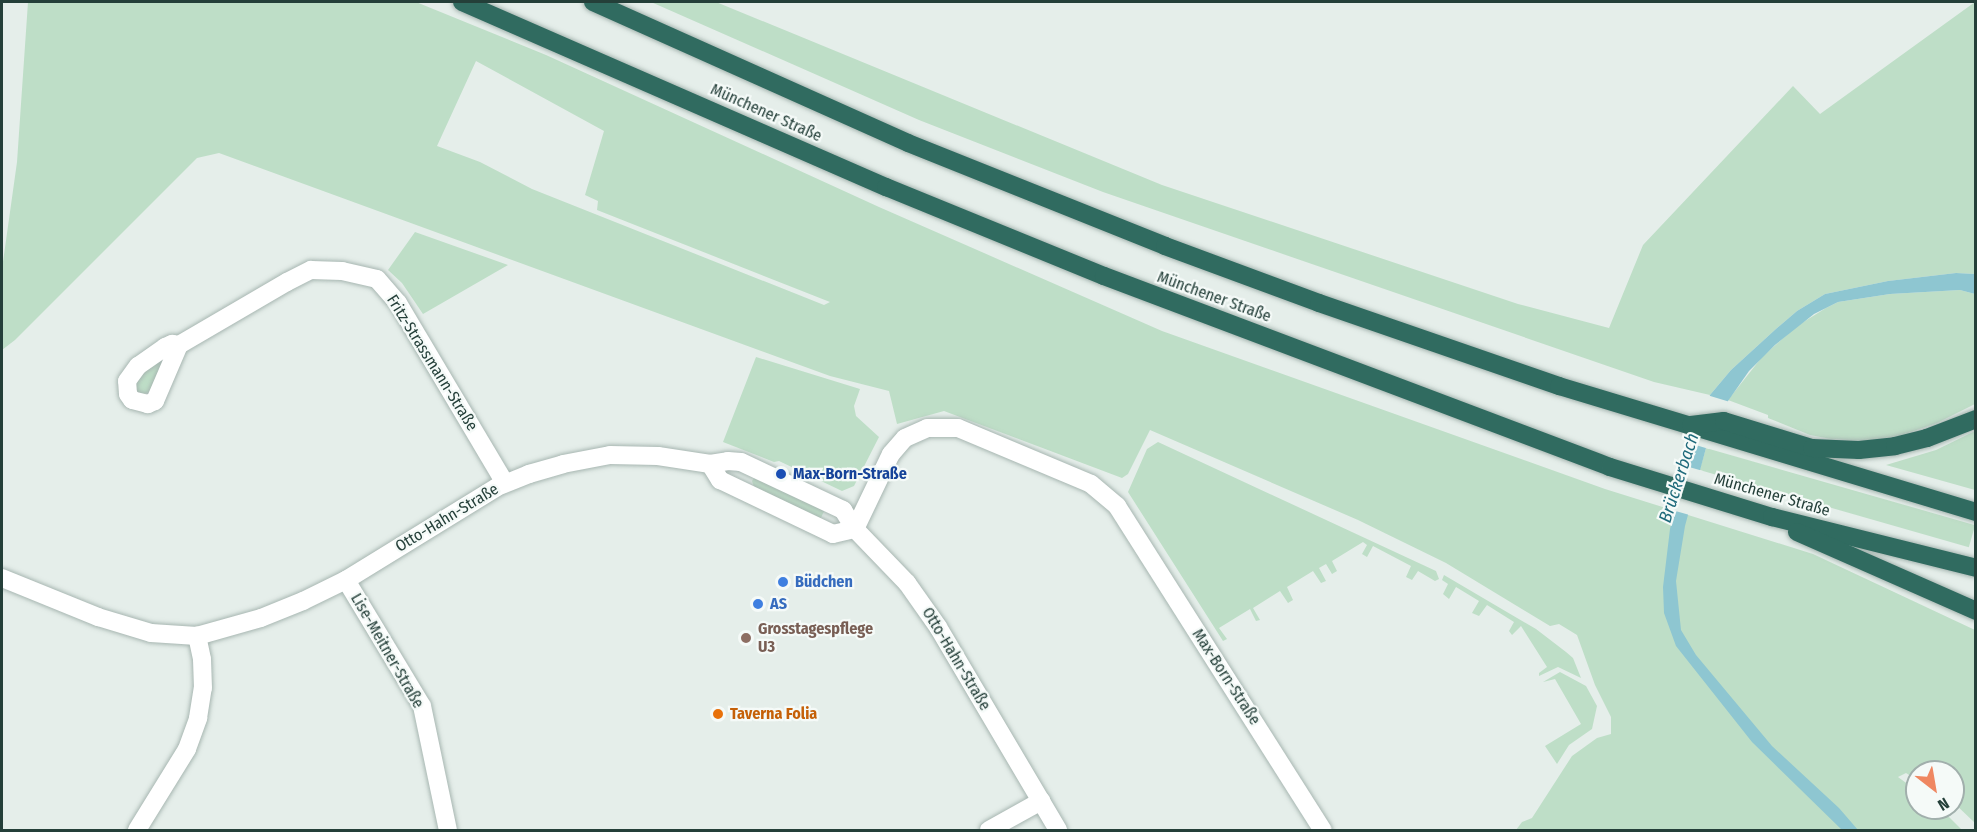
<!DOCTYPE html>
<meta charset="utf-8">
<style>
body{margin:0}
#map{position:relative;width:1977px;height:832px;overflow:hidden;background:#e5eeea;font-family:"Fira Sans Condensed",sans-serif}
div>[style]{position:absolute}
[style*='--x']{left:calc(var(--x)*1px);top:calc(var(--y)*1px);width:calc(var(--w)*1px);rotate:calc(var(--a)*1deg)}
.green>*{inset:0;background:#bedec7;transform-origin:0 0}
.water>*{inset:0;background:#8ec6d1}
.pier>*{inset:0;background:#e5eeea;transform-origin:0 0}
.roads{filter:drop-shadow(0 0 2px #a7b6b1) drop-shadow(0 0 2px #a7b6b1)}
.street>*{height:18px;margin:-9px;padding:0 9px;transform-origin:9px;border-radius:9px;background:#fff}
.highway>*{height:18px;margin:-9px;padding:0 9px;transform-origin:9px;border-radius:9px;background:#306b60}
.dots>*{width:16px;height:16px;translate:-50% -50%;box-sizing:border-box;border:3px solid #f5faf8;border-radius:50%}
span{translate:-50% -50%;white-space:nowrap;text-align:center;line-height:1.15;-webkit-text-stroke:4.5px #f5faf8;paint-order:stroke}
.street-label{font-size:16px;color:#243f39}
.transit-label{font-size:16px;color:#164399;font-weight:700}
.left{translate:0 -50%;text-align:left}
.shop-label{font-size:16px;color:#366cbe;font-weight:700}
.education-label{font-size:16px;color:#785e54;font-weight:700}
.food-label{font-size:16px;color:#c56008;font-weight:700}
.water-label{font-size:18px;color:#1e6a7b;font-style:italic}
.frame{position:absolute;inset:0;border:3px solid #243f39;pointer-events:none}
.north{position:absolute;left:1905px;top:760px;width:60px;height:60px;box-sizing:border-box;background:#f5faf8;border:2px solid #a1afac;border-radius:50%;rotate:149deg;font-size:16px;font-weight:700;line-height:24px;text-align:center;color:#243f39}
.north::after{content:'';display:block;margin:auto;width:21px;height:27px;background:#ef8761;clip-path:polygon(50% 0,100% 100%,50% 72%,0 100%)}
</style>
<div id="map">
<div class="green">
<div style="clip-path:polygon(evenodd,28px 2px,416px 2px,546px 55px,879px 207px,1162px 331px,1605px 489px,1813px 554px,1975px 630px,1975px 823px,1953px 802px,1953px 772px,1917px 772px,1917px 780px,1906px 773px,1898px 777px,1917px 791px,1917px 808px,1940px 808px,1962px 830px,1516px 830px,1522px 822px,1532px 818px,1572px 756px,1597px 738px,1611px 734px,1611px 717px,1595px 685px,1577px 635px,1559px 624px,1550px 626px,1446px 563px,1358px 520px,1150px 430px,1128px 474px,1122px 478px,944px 411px,897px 424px,889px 391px,830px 376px,219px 153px,197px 158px,15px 340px,2px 350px,2px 269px,17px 162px,28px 2px,476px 61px,604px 131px,585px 195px,598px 201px,597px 210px,830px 302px,824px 305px,532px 189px,480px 162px,437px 146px,476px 61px)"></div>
<div style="clip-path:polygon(651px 2px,716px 2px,1162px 185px,1518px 304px,1609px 328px,1643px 245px,1793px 86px,1820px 114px,1975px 2px,1975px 274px,1956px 273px,1888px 281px,1825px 294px,1797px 311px,1777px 328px,1731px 370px,1710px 395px,1654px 382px,1103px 192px,919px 120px)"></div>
<div style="clip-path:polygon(415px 232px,508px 265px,423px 314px,402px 283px,388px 270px)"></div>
<div style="clip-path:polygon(1960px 290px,1975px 294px,1975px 404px,1937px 423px,1899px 436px,1865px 441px,1831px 439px,1810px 435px,1768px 418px,1768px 415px,1728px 400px,1762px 357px,1797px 326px,1826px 308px,1838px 302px,1890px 294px)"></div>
<div style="clip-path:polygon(168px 351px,152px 391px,143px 394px,136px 392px,135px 380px)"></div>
<div style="clip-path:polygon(756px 357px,860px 389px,854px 406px,856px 416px,879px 437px,854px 486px,842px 491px,779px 461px,774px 462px,723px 442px)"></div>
<div style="clip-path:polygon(1975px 431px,1975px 490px,1886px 465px,1936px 450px)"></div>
<div style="clip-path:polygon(1158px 442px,1436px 571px,1439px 579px,1435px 581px,1418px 571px,1412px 580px,1406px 577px,1411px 566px,1373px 546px,1367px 557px,1362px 554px,1367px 545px,1363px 542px,1332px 561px,1337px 571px,1332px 574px,1326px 564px,1319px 568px,1326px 581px,1321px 583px,1313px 571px,1287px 587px,1293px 600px,1288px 603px,1280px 591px,1253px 608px,1260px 620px,1256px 621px,1250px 609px,1219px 628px,1227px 639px,1223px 641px,1128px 492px,1147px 449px)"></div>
<div style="left:1706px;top:448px;width:280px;height:23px;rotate:16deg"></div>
<div style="clip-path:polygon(755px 477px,826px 507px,819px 522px,755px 489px,752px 481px)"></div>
<div style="clip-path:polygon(1444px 575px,1536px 629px,1566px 652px,1573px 658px,1581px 678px,1558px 667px,1539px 676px,1539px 673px,1547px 667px,1521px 626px,1512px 635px,1509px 631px,1514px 622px,1487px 605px,1479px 616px,1472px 613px,1479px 601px,1456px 587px,1449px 599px,1443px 594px,1448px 584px,1442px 580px)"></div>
<div style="clip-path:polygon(1560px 672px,1586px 686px,1597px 706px,1592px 729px,1569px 745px,1557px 764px,1545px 746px,1581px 724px,1555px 679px,1543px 682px)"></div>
</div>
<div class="water">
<div style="clip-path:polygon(1956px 273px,1975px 274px,1975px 294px,1960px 290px,1890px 294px,1838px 302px,1814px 314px,1775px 345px,1749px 371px,1728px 401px,1706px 448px,1685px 526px,1676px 581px,1681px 630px,1696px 655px,1772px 746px,1839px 808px,1858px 830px,1842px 830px,1752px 742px,1676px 646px,1664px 613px,1663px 587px,1670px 529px,1685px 466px,1710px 395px,1731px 370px,1777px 328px,1797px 311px,1825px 294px,1888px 281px)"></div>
</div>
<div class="pier">
<div style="clip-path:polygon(1707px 395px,1730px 402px,1709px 449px,1689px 443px)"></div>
<div style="left:1682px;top:465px;width:22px;height:46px;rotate:16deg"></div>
</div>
<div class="roads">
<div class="street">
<div style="--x:179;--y:345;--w:61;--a:113.2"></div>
<div style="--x:155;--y:401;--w:8;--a:157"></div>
<div style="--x:148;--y:404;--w:16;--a:-166"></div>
<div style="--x:132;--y:400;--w:7;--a:-124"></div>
<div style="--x:128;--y:394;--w:13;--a:-94"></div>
<div style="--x:127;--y:381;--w:19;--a:-54"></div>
<div style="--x:138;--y:366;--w:33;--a:-35"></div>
<div style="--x:165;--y:347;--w:8;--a:-23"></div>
<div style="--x:172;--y:344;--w:7;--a:8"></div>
<div style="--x:179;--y:345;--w:125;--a:-30.3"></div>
<div style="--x:287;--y:282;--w:27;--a:-27"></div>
<div style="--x:311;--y:270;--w:31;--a:2"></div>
<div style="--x:342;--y:271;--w:36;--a:13"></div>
<div style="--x:377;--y:279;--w:32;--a:49"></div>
<div style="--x:398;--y:303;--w:209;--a:59.3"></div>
<div style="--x:710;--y:464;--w:19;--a:58"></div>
<div style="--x:720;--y:480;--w:125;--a:25.5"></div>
<div style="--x:833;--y:534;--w:23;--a:-13"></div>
<div style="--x:855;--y:529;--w:83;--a:-64.4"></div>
<div style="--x:891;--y:454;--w:21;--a:-49"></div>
<div style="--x:905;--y:438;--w:24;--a:-24"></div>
<div style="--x:927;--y:428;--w:31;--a:0"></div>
<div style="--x:958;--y:428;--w:144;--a:22.8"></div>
<div style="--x:1091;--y:484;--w:34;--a:40"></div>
<div style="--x:1117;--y:506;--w:384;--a:57.6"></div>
<div style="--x:2;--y:578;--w:104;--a:22.1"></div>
<div style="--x:98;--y:617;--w:55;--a:16.8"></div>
<div style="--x:151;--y:633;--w:46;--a:3.7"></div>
<div style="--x:197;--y:636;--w:66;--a:-15.7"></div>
<div style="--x:261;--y:618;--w:45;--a:-22"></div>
<div style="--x:303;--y:601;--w:48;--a:-26"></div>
<div style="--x:346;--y:580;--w:177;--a:-31.6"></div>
<div style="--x:497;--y:487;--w:35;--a:-22"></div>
<div style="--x:529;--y:474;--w:35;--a:-16"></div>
<div style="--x:563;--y:464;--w:48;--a:-10.8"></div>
<div style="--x:610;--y:455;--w:48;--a:1.2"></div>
<div style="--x:658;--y:456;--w:53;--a:8.7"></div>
<div style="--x:710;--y:464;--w:18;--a:-9"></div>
<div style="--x:728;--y:461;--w:13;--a:4"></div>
<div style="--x:741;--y:462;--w:113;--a:25.2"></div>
<div style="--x:843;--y:510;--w:22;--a:58"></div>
<div style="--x:855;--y:529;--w:75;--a:46.1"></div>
<div style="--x:907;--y:583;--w:54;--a:54.8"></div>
<div style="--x:938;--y:627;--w:236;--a:59.4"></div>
<div style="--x:346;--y:580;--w:147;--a:58.9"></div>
<div style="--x:422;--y:706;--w:127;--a:78.2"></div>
<div style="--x:137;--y:830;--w:95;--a:-58.3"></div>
<div style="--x:187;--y:749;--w:33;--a:-70"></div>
<div style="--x:198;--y:718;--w:30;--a:-81"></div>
<div style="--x:203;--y:688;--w:29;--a:-92"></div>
<div style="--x:202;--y:659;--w:24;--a:-102"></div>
<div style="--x:989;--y:830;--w:60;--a:-29.1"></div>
</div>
<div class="highway">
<div style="--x:462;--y:2;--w:463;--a:23.6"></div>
<div style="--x:886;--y:187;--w:235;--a:22.2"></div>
<div style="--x:1104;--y:276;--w:541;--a:20.68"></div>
<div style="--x:1610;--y:467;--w:170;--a:17.2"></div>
<div style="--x:1772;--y:517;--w:210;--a:14"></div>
<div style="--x:593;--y:2;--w:345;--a:24.1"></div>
<div style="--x:908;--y:143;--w:277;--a:21.8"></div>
<div style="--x:1165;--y:246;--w:164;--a:20.3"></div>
<div style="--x:1319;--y:303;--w:254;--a:19.1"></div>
<div style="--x:1559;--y:386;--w:436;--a:16.8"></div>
<div style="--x:1691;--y:425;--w:33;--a:-7"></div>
<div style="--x:1724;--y:421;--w:92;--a:17.1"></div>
<div style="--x:1812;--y:448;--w:47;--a:2.4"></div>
<div style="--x:1859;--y:450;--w:36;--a:-6"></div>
<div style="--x:1895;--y:446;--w:33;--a:-14"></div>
<div style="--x:1927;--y:438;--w:53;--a:-21.2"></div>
<div style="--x:1797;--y:532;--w:196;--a:23.8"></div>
</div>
</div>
<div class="dots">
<div style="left:781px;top:474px;background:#1a4fb4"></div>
<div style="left:783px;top:582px;background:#3f7fe0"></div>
<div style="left:758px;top:604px;background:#3f7fe0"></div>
<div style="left:746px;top:638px;background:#8d6e63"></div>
<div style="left:718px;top:714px;background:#e8710a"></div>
</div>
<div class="street-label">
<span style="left:766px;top:113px;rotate:24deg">Münchener Straße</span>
<span style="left:1214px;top:297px;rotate:20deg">Münchener Straße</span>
<span style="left:432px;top:363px;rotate:58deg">Fritz-Strassmann-Straße</span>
<span style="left:1772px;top:495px;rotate:16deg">Münchener Straße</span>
<span style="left:447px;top:518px;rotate:-31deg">Otto-Hahn-Straße</span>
<span style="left:387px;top:651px;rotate:60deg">Lise-Meitner-Straße</span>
<span style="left:956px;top:659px;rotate:59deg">Otto-Hahn-Straße</span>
<span style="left:1226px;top:677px;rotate:57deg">Max-Born-Straße</span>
</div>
<div class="transit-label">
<span class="left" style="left:793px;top:474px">Max-Born-Straße</span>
</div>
<div class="shop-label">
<span class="left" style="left:795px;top:582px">Büdchen</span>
<span class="left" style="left:770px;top:604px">AS</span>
</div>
<div class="education-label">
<span class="left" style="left:758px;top:638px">Grosstagespflege<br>U3</span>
</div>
<div class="food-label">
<span class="left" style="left:730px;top:714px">Taverna Folia</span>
</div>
<div class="water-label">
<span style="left:1679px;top:478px;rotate:-72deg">Brückerbach</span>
</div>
<div class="frame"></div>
<div class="north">N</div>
</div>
